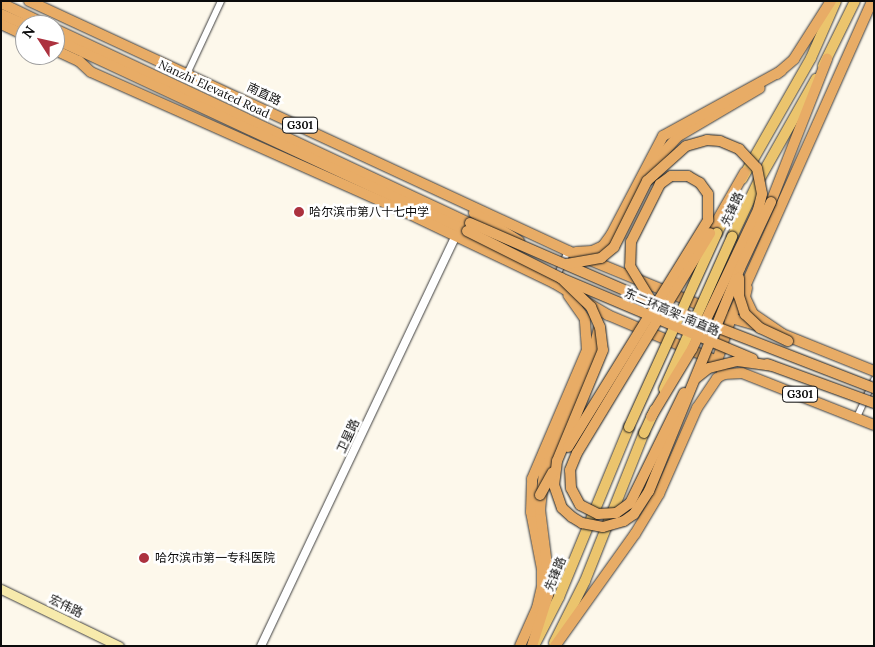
<!DOCTYPE html>
<meta charset="utf-8">
<style>
body{margin:0}
#map{position:relative;width:875px;height:647px;overflow:hidden;background:#fdf8eb;font-family:Lora,"Noto Sans SC",serif}
div>[style]{position:absolute}
[style*='--x']{left:calc(var(--x)*1px);top:calc(var(--y)*1px);width:calc(var(--w)*1px);rotate:calc(var(--a)*1deg)}
.roads{filter:drop-shadow(0 0 1px #3e3e3e) drop-shadow(0 0 1px #3e3e3e)}
.minor>*{height:6px;margin:-3px;padding:0 3px;transform-origin:3px;border-radius:3px;background:#fff}
.tertiary>*{height:8px;margin:-4px;padding:0 4px;transform-origin:4px;border-radius:4px;background:#fff}
.secondary>*{height:9px;margin:-4.5px;padding:0 4.5px;transform-origin:4.5px;border-radius:4.5px;background:#f7eaac}
.primary>*{height:10px;margin:-5px;padding:0 5px;transform-origin:5px;border-radius:5px;background:#ebc46d}
.trunk>*{height:10px;margin:-5px;padding:0 5px;transform-origin:5px;border-radius:5px;background:#e8ac66}
.bridges{filter:drop-shadow(0 0 1px #1c1c1c) drop-shadow(0 0 1px #1c1c1c)}
.primary-bridge>*{height:10px;margin:-5px;padding:0 5px;transform-origin:5px;border-radius:5px;background:#ebc46d}
.trunk-bridge>*{height:10px;margin:-5px;padding:0 5px;transform-origin:5px;border-radius:5px;background:#e8ac66}
.dots>*{width:14px;height:14px;translate:-50% -50%;box-sizing:border-box;border:2px solid #fff;border-radius:50%}
span{translate:-50% -50%;white-space:nowrap;text-align:center;line-height:1.15;-webkit-text-stroke:5px #fff;paint-order:stroke}
.shield-label span{padding:1px 4px;background:#fff;border:1px solid;border-radius:4px;-webkit-text-stroke-width:0}
.shield-label{font-size:11px;color:#0b0b0b;font-weight:700}
.street-label{font-size:12px;color:#0b0b0b}
.poi-label{font-size:12px;color:#0b0b0b}
.left{translate:0 -50%;text-align:left}
.frame{position:absolute;inset:0;border:2px solid #0b0b0b;pointer-events:none}
.north{position:absolute;left:15px;top:15px;width:50px;height:50px;box-sizing:border-box;background:#fff;border:1px solid #9d9d9d;border-radius:50%;rotate:305deg;font-size:14px;font-weight:700;line-height:20px;text-align:center;color:#0b0b0b}
.north::after{content:'';display:block;margin:auto;width:18px;height:22px;background:#ac323f;clip-path:polygon(50% 0,100% 100%,50% 72%,0 100%)}
</style>
<div id="map">
<div class="roads">
<div class="minor">
<div style="--x:187;--y:74;--w:81;--a:-65"></div>
<div style="--x:556;--y:278;--w:30;--a:-66"></div>
<div style="--x:857;--y:417;--w:41;--a:-65.3"></div>
</div>
<div class="tertiary">
<div style="--x:261;--y:646;--w:454;--a:-64.6"></div>
</div>
<div class="secondary">
<div style="--x:1;--y:589;--w:131;--a:25.8"></div>
</div>
<div class="primary">
<div style="--x:823;--y:66;--w:72;--a:-63.8"></div>
<div style="--x:742;--y:179;--w:139;--a:-60.3"></div>
<div style="--x:811;--y:58;--w:62;--a:-66.3"></div>
<div style="--x:717;--y:233;--w:30;--a:-64"></div>
<div style="--x:732;--y:237;--w:63;--a:-64.7"></div>
<div style="--x:759;--y:180;--w:116;--a:-60.6"></div>
<div style="--x:536;--y:642;--w:51;--a:-62.9"></div>
<div style="--x:559;--y:597;--w:184;--a:-67.6"></div>
<div style="--x:554;--y:643;--w:69;--a:-63.4"></div>
<div style="--x:585;--y:581;--w:159;--a:-68.3"></div>
</div>
<div class="trunk">
<div style="--x:29;--y:1;--w:594;--a:24.88"></div>
<div style="--x:568;--y:251;--w:176;--a:22.3"></div>
<div style="--x:731;--y:318;--w:29;--a:16"></div>
<div style="--x:1;--y:3;--w:51;--a:25.6"></div>
<div style="--x:1;--y:14;--w:27;--a:24"></div>
<div style="--x:1;--y:24;--w:26;--a:25"></div>
<div style="--x:55;--y:29;--w:458;--a:25.1"></div>
<div style="--x:55;--y:39;--w:455;--a:25"></div>
<div style="--x:55;--y:50;--w:26;--a:25"></div>
<div style="--x:79;--y:61;--w:16;--a:43"></div>
<div style="--x:91;--y:72;--w:335;--a:24"></div>
<div style="--x:397;--y:208;--w:174;--a:25.5"></div>
<div style="--x:554;--y:283;--w:63;--a:30.7"></div>
<div style="--x:608;--y:315;--w:118;--a:22.9"></div>
<div style="--x:717;--y:361;--w:15;--a:62"></div>
<div style="--x:777;--y:74;--w:23;--a:-41"></div>
<div style="--x:794;--y:59;--w:69;--a:-57.5"></div>
<div style="--x:649;--y:179;--w:23;--a:-65"></div>
<div style="--x:659;--y:158;--w:28;--a:-49"></div>
<div style="--x:677;--y:137;--w:96;--a:-30.6"></div>
<div style="--x:771;--y:202;--w:154;--a:-68.6"></div>
<div style="--x:474;--y:213;--w:53;--a:31.9"></div>
<div style="--x:710;--y:233;--w:70;--a:-60.2"></div>
<div style="--x:576;--y:252;--w:16;--a:-4"></div>
<div style="--x:592;--y:251;--w:12;--a:-24"></div>
<div style="--x:603;--y:246;--w:14;--a:-54"></div>
<div style="--x:611;--y:235;--w:112;--a:-62.3"></div>
<div style="--x:663;--y:136;--w:135;--a:-28.8"></div>
<div style="--x:747;--y:288;--w:9;--a:103"></div>
<div style="--x:745;--y:297;--w:19;--a:65"></div>
<div style="--x:753;--y:314;--w:36;--a:34"></div>
<div style="--x:777;--y:332;--w:105;--a:21.9"></div>
<div style="--x:717;--y:361;--w:45;--a:-72"></div>
<div style="--x:731;--y:318;--w:347;--a:-66"></div>
<div style="--x:520;--y:646;--w:42;--a:-65.9"></div>
<div style="--x:537;--y:608;--w:22;--a:-77"></div>
<div style="--x:542;--y:587;--w:18;--a:-90"></div>
<div style="--x:542;--y:569;--w:58;--a:-100.9"></div>
<div style="--x:531;--y:512;--w:33;--a:-88"></div>
<div style="--x:532;--y:479;--w:140;--a:-66.9"></div>
<div style="--x:587;--y:350;--w:31;--a:-94"></div>
<div style="--x:585;--y:319;--w:29;--a:-125"></div>
<div style="--x:532;--y:646;--w:60;--a:-72.5"></div>
<div style="--x:550;--y:589;--w:80;--a:-97.2"></div>
<div style="--x:540;--y:510;--w:37;--a:-84"></div>
<div style="--x:544;--y:473;--w:118;--a:-67.1"></div>
<div style="--x:590;--y:364;--w:36;--a:-76"></div>
<div style="--x:555;--y:646;--w:138;--a:-54.5"></div>
<div style="--x:635;--y:534;--w:47;--a:-59"></div>
<div style="--x:659;--y:494;--w:94;--a:-66.2"></div>
<div style="--x:697;--y:408;--w:36;--a:-56"></div>
<div style="--x:717;--y:378;--w:8;--a:-30"></div>
<div style="--x:724;--y:374;--w:18;--a:-3"></div>
<div style="--x:742;--y:373;--w:142;--a:21.5"></div>
</div>
</div>
<div class="bridges">
<div class="primary-bridge">
<div style="--x:664;--y:389;--w:167;--a:-65.9"></div>
<div style="--x:629;--y:427;--w:213;--a:-65.6"></div>
<div style="--x:644;--y:433;--w:26;--a:-65"></div>
</div>
<div class="trunk-bridge">
<div style="--x:470;--y:223;--w:198;--a:23.5"></div>
<div style="--x:652;--y:302;--w:238;--a:21.2"></div>
<div style="--x:467;--y:231;--w:105;--a:26.6"></div>
<div style="--x:561;--y:278;--w:208;--a:22.9"></div>
<div style="--x:567;--y:264;--w:35;--a:-10"></div>
<div style="--x:601;--y:258;--w:17;--a:-40"></div>
<div style="--x:614;--y:247;--w:74;--a:-63.4"></div>
<div style="--x:647;--y:181;--w:52;--a:-41.9"></div>
<div style="--x:686;--y:146;--w:22;--a:-16"></div>
<div style="--x:707;--y:140;--w:13;--a:4"></div>
<div style="--x:720;--y:141;--w:21;--a:23"></div>
<div style="--x:739;--y:149;--w:26;--a:47"></div>
<div style="--x:757;--y:168;--w:26;--a:79"></div>
<div style="--x:762;--y:194;--w:16;--a:104"></div>
<div style="--x:758;--y:210;--w:154;--a:115.4"></div>
<div style="--x:692;--y:349;--w:79;--a:121.1"></div>
<div style="--x:561;--y:278;--w:42;--a:44"></div>
<div style="--x:591;--y:307;--w:22;--a:66"></div>
<div style="--x:600;--y:327;--w:23;--a:83"></div>
<div style="--x:603;--y:350;--w:120;--a:112.5"></div>
<div style="--x:557;--y:461;--w:24;--a:97"></div>
<div style="--x:554;--y:485;--w:24;--a:71"></div>
<div style="--x:562;--y:508;--w:13;--a:42"></div>
<div style="--x:572;--y:517;--w:12;--a:31"></div>
<div style="--x:582;--y:523;--w:21;--a:11"></div>
<div style="--x:603;--y:527;--w:22;--a:-16"></div>
<div style="--x:624;--y:521;--w:12;--a:-35"></div>
<div style="--x:634;--y:514;--w:27;--a:-57"></div>
<div style="--x:649;--y:491;--w:241;--a:-67.8"></div>
<div style="--x:740;--y:268;--w:73;--a:-64.8"></div>
<div style="--x:739;--y:278;--w:18;--a:90"></div>
<div style="--x:739;--y:296;--w:19;--a:72"></div>
<div style="--x:745;--y:314;--w:21;--a:43"></div>
<div style="--x:760;--y:328;--w:31;--a:25"></div>
<div style="--x:767;--y:364;--w:114;--a:20"></div>
<div style="--x:696;--y:378;--w:16;--a:-38"></div>
<div style="--x:709;--y:368;--w:30;--a:-14"></div>
<div style="--x:738;--y:361;--w:34;--a:8"></div>
<div style="--x:684;--y:393;--w:123;--a:116.1"></div>
<div style="--x:630;--y:503;--w:17;--a:144"></div>
<div style="--x:616;--y:513;--w:18;--a:177"></div>
<div style="--x:598;--y:514;--w:20;--a:-153"></div>
<div style="--x:580;--y:505;--w:19;--a:-118"></div>
<div style="--x:571;--y:488;--w:18;--a:-93"></div>
<div style="--x:570;--y:470;--w:18;--a:-68"></div>
<div style="--x:577;--y:453;--w:257;--a:-58.8"></div>
<div style="--x:568;--y:447;--w:267;--a:-58.3"></div>
<div style="--x:708;--y:220;--w:26;--a:-90"></div>
<div style="--x:708;--y:194;--w:14;--a:-126"></div>
<div style="--x:700;--y:183;--w:14;--a:-150"></div>
<div style="--x:688;--y:176;--w:17;--a:180"></div>
<div style="--x:671;--y:176;--w:14;--a:144"></div>
<div style="--x:660;--y:184;--w:65;--a:116.6"></div>
<div style="--x:631;--y:242;--w:24;--a:92"></div>
<div style="--x:630;--y:266;--w:42;--a:58.6"></div>
<div style="--x:540;--y:495;--w:26;--a:-61"></div>
</div>
</div>
<div class="dots">
<div style="left:299px;top:212px;background:#ac323f"></div>
<div style="left:144px;top:558px;background:#ac323f"></div>
</div>
<div class="shield-label">
<span style="left:300px;top:125px">G301</span>
<span style="left:800px;top:394px">G301</span>
</div>
<div class="street-label">
<span style="left:214px;top:89px;rotate:25deg">Nanzhi Elevated Road</span>
<span style="left:264px;top:94px;rotate:25deg">南直路</span>
<span style="left:732px;top:209px;rotate:-65deg">先锋路</span>
<span style="left:672px;top:312px;rotate:23deg">东二环高架-南直路</span>
<span style="left:348px;top:436px;rotate:-65deg">卫星路</span>
<span style="left:555px;top:574px;rotate:-67deg">先锋路</span>
<span style="left:66px;top:606px;rotate:26deg">宏伟路</span>
</div>
<div class="poi-label">
<span class="left" style="left:309px;top:212px">哈尔滨市第八十七中学</span>
<span class="left" style="left:155px;top:558px">哈尔滨市第一专科医院</span>
</div>
<div class="frame"></div>
<div class="north">N</div>
</div>
